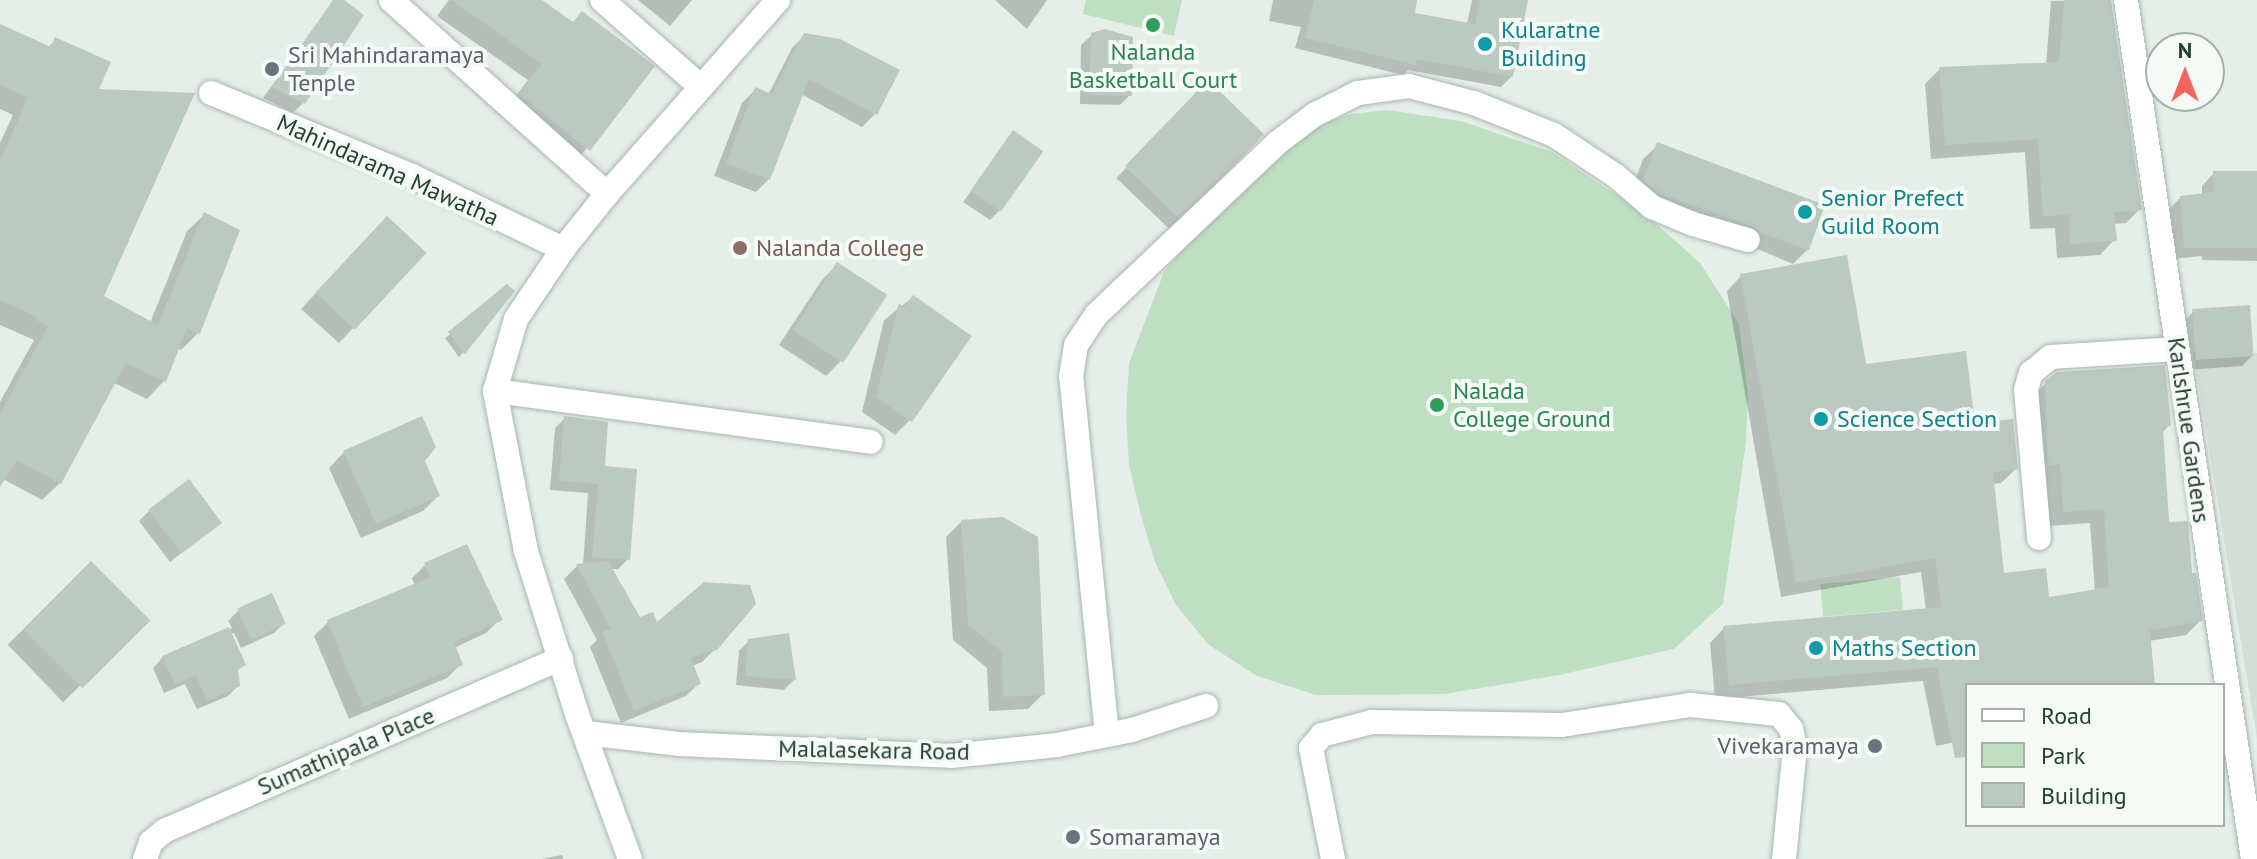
<!DOCTYPE html>
<style>
body{margin:0}
#map{position:relative;width:2257px;height:859px;overflow:hidden;background:#e5eee8;font-family:"PT Sans",sans-serif}
div>[style]{position:absolute}
[style*='--x']{left:calc(var(--x)*1px);top:calc(var(--y)*1px);width:calc(var(--w)*1px);rotate:calc(var(--a)*1deg)}
.built>*{inset:0;background:#d3ded7}
.green>*{inset:0;background:#bedfc1;transform-origin:0 0}
.shadow>*{inset:0;background:#0003;transform-origin:0 0}
.building>*{inset:0;background:#bac9c1;transform-origin:0 0}
.roads{filter:drop-shadow(0 0 2px #a7b7ae) drop-shadow(0 0 2px #a7b7ae)}
.street>*{height:24px;margin:-12px;padding:0 12px;transform-origin:12px;border-radius:12px;background:#fff}
.secondary>*{height:24px;margin:-12px;padding:0 12px;transform-origin:12px;border-radius:12px;background:#fff}
.dots>*{width:22px;height:22px;translate:-50% -50%;box-sizing:border-box;border:4px solid #f6faf7;border-radius:50%}
span{translate:-50% -50%;white-space:nowrap;text-align:center;line-height:1.15;-webkit-text-stroke:8px #f6faf7;paint-order:stroke}
.culture-label{font-size:24px;color:#0d838f}
.left{translate:0 -50%;text-align:left}
.leisure-label{font-size:24px;color:#27864d}
.worship-label{font-size:24px;color:#5b616d}
.right{translate:-100% -50%;text-align:right}
.street-label{font-size:24px;color:#234133}
.education-label{font-size:24px;color:#785e54}
.legend{position:absolute;left:1965px;top:683px;width:260px;height:144px;box-sizing:border-box;background:#f6faf7;border:2px solid #a2b0a9;margin:0;padding:10px 14px;list-style:none;font-size:24px;color:#234133}
.legend li{display:flex;align-items:center;gap:16px;height:40px}
.legend b{width:40px;border:2px solid #a2b0a9}
.north{position:absolute;left:2145px;top:32px;width:80px;height:80px;box-sizing:border-box;background:#f6faf7;border:2px solid #a2b0a9;border-radius:50%;rotate:0deg;font-size:22px;font-weight:700;line-height:32px;text-align:center;color:#234133}
.north::after{content:'';display:block;margin:auto;width:28px;height:36px;background:#f4665d;clip-path:polygon(50% 0,100% 100%,50% 72%,0 100%)}
</style>
<div id="map">
<div class="built">
<div style="clip-path:polygon(2193px 352px,2257px 353px,2257px 739px)"></div>
</div>
<div class="green">
<div style="clip-path:polygon(1086px 0,1182px 0,1174px 36px,1083px 14px)"></div>
<div style="clip-path:polygon(1387px 110px,1461px 121px,1552px 152px,1646px 215px,1700px 263px,1739px 324px,1748px 395px,1746px 442px,1723px 604px,1674px 649px,1559px 675px,1444px 694px,1316px 695px,1257px 676px,1209px 645px,1176px 605px,1155px 562px,1141px 515px,1129px 465px,1126px 415px,1129px 363px,1164px 272px,1210px 216px,1315px 126px,1351px 114px)"></div>
<div style="left:1900px;top:577px;width:33px;height:80px;rotate:85deg"></div>
</div>
<div class="shadow">
<div style="clip-path:polygon(335px 0,340px 0,303px 103px,293px 113px,263px 98px)"></div>
<div style="clip-path:polygon(449px 0,538px 0,572px 24px,652px 67px,573px 165px,505px 110px,528px 80px,437px 16px)"></div>
<div style="clip-path:polygon(638px 0,692px 0,670px 26px)"></div>
<div style="clip-path:polygon(995px 0,1047px 0,1027px 29px)"></div>
<div style="clip-path:polygon(1273px 0,1415px 0,1413px 15px,1467px 24px,1472px 0,1526px 0,1512px 76px,1501px 87px,1408px 70px,1403px 75px,1295px 48px,1301px 27px,1269px 21px)"></div>
<div style="clip-path:polygon(2110px 0,2140px 209px,2126px 223px,2113px 224px,2114px 240px,2100px 255px,2057px 258px,2055px 228px,2030px 229px,2025px 152px,1931px 159px,1925px 84px,1940px 69px,2046px 65px,2051px 1px)"></div>
<div style="clip-path:polygon(0 27px,47px 48px,56px 40px,96px 91px,102px 297px,150px 323px,187px 231px,205px 214px,198px 333px,181px 350px,177px 348px,164px 381px,147px 399px,114px 383px,60px 483px,42px 500px,3px 479px,0 484px,0 402px,34px 340px,0 325px,0 143px,13px 115px,0 109px)"></div>
<div style="clip-path:polygon(805px 35px,875px 114px,862px 127px,801px 94px,769px 179px,756px 192px,714px 176px,742px 103px,755px 90px,768px 95px,792px 48px)"></div>
<div style="clip-path:polygon(1092px 35px,1130px 95px,1120px 105px,1080px 104px,1081px 45px)"></div>
<div style="left:1208px;top:83px;width:74px;height:132px;rotate:44deg"></div>
<div style="clip-path:polygon(1013px 133px,1000px 210px,990px 220px,963px 202px)"></div>
<div style="clip-path:polygon(1658px 145px,1808px 249px,1793px 264px,1630px 195px,1643px 159px)"></div>
<div style="clip-path:polygon(2214px 173px,2257px 173px,2257px 261px,2202px 260px,2202px 256px,2173px 259px,2168px 210px,2181px 197px,2202px 196px,2202px 186px)"></div>
<div style="clip-path:polygon(372px 233px,424px 253px,339px 343px,301px 309px)"></div>
<div style="clip-path:polygon(837px 265px,841px 361px,826px 376px,779px 345px,822px 280px)"></div>
<div style="clip-path:polygon(1741px 276px,1865px 367px,1974px 425px,2016px 469px,2001px 483px,1993px 484px,2002px 576px,2048px 599px,2095px 592px,2090px 523px,2049px 526px,2046px 478px,2034px 480px,2031px 398px,2046px 383px,2169px 425px,2161px 434px,2167px 524px,2190px 576px,2201px 620px,2186px 635px,2149px 641px,2153px 685px,1967px 685px,1967px 740px,1936px 746px,1923px 681px,1715px 699px,1710px 643px,1724px 628px,1926px 610px,1921px 572px,1781px 597px,1727px 291px)"></div>
<div style="clip-path:polygon(512px 292px,463px 353px,459px 357px,445px 338px)"></div>
<div style="clip-path:polygon(913px 297px,910px 420px,895px 435px,862px 412px,884px 320px)"></div>
<div style="clip-path:polygon(2193px 312px,2252px 356px,2242px 366px,2186px 370px,2183px 322px)"></div>
<div style="clip-path:polygon(565px 418px,602px 468px,628px 559px,618px 569px,610px 569px,639px 620px,715px 649px,702px 662px,692px 666px,699px 683px,686px 696px,621px 723px,590px 647px,597px 640px,564px 579px,577px 566px,583px 566px,588px 493px,550px 490px,555px 428px)"></div>
<div style="clip-path:polygon(344px 452px,422px 461px,438px 496px,423px 511px,361px 538px,329px 468px)"></div>
<div style="clip-path:polygon(149px 511px,219px 523px,170px 562px,139px 521px)"></div>
<div style="clip-path:polygon(961px 522px,1043px 694px,1028px 709px,989px 711px,987px 668px,953px 640px,946px 537px)"></div>
<div style="left:91px;top:564px;width:80px;height:116px;rotate:46deg"></div>
<div style="clip-path:polygon(425px 565px,500px 619px,486px 633px,454px 648px,461px 664px,447px 678px,349px 719px,314px 636px,328px 622px,415px 586px,412px 578px)"></div>
<div style="clip-path:polygon(238px 611px,284px 623px,274px 633px,241px 648px,234px 633px,230px 634px,244px 665px,236px 672px,238px 686px,228px 696px,197px 709px,185px 684px,164px 693px,153px 668px,163px 657px,232px 628px,228px 621px)"></div>
<div style="clip-path:polygon(749px 641px,794px 680px,784px 690px,736px 685px,739px 651px)"></div>
<div style="clip-path:polygon(562px 855px,563px 859px,541px 859px)"></div>
</div>
<div class="building">
<div style="clip-path:polygon(333px 0,344px 0,364px 15px,305px 104px,272px 87px)"></div>
<div style="clip-path:polygon(451px 0,542px 0,573px 22px,582px 11px,655px 66px,590px 151px,518px 94px,542px 64px)"></div>
<div style="clip-path:polygon(1314px 0,1417px 0,1415px 13px,1475px 24px,1480px 0,1528px 0,1513px 77px,1417px 59px,1416px 65px,1305px 38px)"></div>
<div style="clip-path:polygon(2064px 0,2111px 0,2142px 210px,2114px 212px,2117px 241px,2070px 244px,2069px 215px,2043px 216px,2038px 139px,1945px 145px,1939px 67px,2059px 62px)"></div>
<div style="clip-path:polygon(0 24px,51px 47px,55px 37px,111px 62px,99px 89px,195px 93px,104px 296px,158px 325px,204px 212px,240px 230px,200px 334px,187px 328px,166px 382px,126px 363px,61px 484px,17px 460px,0 487px,0 414px,48px 326px,36px 320px,38px 317px,0 300px,0 161px,28px 97px,0 85px)"></div>
<div style="clip-path:polygon(1105px 29px,1133px 37px,1132px 96px,1089px 95px,1091px 33px)"></div>
<div style="clip-path:polygon(804px 33px,840px 39px,900px 70px,877px 115px,809px 79px,770px 180px,726px 163px,755px 87px,772px 94px)"></div>
<div style="left:1208px;top:80px;width:78px;height:120px;rotate:44deg"></div>
<div style="left:1013px;top:130px;width:37px;height:74px;rotate:35deg"></div>
<div style="clip-path:polygon(1657px 142px,1825px 205px,1809px 250px,1761px 233px,1752px 226px,1660px 194px,1643px 180px)"></div>
<div style="clip-path:polygon(2213px 171px,2257px 171px,2257px 248px,2184px 248px,2180px 196px,2213px 192px)"></div>
<div style="left:387px;top:216px;width:54px;height:105px;rotate:43deg"></div>
<div style="clip-path:polygon(1847px 255px,1866px 364px,1966px 351px,1975px 423px,2013px 419px,2018px 469px,1993px 472px,2004px 573px,2046px 568px,2049px 597px,2109px 587px,2104px 509px,2063px 512px,2060px 464px,2048px 466px,2045px 381px,2057px 372px,2165px 365px,2171px 426px,2163px 427px,2169px 522px,2188px 521px,2192px 573px,2196px 573px,2203px 621px,2150px 630px,2155px 685px,1967px 685px,1967px 757px,1955px 758px,1937px 667px,1729px 685px,1723px 626px,1941px 607px,1935px 558px,1796px 583px,1740px 274px)"></div>
<div style="left:837px;top:262px;width:60px;height:81px;rotate:33deg"></div>
<div style="clip-path:polygon(507px 284px,515px 291px,465px 354px,448px 332px)"></div>
<div style="clip-path:polygon(913px 295px,972px 336px,912px 422px,876px 397px,899px 303px,904px 307px)"></div>
<div style="left:2250px;top:305px;width:51px;height:58px;rotate:86deg"></div>
<div style="clip-path:polygon(422px 416px,436px 447px,425px 461px,440px 496px,376px 524px,343px 451px)"></div>
<div style="clip-path:polygon(564px 416px,608px 422px,605px 466px,637px 469px,630px 560px,592px 557px,598px 484px,559px 481px)"></div>
<div style="left:189px;top:479px;width:55px;height:51px;rotate:53deg"></div>
<div style="clip-path:polygon(1003px 517px,1038px 537px,1045px 695px,1003px 697px,1002px 652px,968px 625px,961px 520px)"></div>
<div style="clip-path:polygon(467px 544px,503px 620px,454px 642px,463px 665px,363px 707px,327px 620px,431px 577px,424px 563px)"></div>
<div style="left:91px;top:561px;width:84px;height:96px;rotate:45deg"></div>
<div style="clip-path:polygon(608px 561px,640px 617px,653px 612px,657px 622px,704px 582px,750px 585px,756px 604px,717px 650px,691px 658px,701px 684px,634px 711px,602px 632px,611px 629px,576px 564px)"></div>
<div style="left:272px;top:593px;width:34px;height:38px;rotate:66deg"></div>
<div style="clip-path:polygon(229px 627px,246px 665px,238px 669px,240px 686px,207px 701px,196px 675px,175px 684px,162px 656px)"></div>
<div style="clip-path:polygon(789px 633px,796px 680px,745px 676px,748px 639px)"></div>
</div>
<div class="roads">
<div class="street">
<div style="--x:391;--y:0;--w:290;--a:41.9"></div>
<div style="--x:602;--y:0;--w:132;--a:41.3"></div>
<div style="--x:2126;--y:0;--w:868;--a:81.59"></div>
<div style="--x:211;--y:93;--w:217;--a:22.4"></div>
<div style="--x:412;--y:176;--w:168;--a:25.8"></div>
<div style="--x:495;--y:391;--w:379;--a:7.7"></div>
<div style="--x:2039;--y:538;--w:149;--a:-95"></div>
<div style="--x:2026;--y:390;--w:18;--a:-74"></div>
<div style="--x:2031;--y:373;--w:26;--a:-39"></div>
<div style="--x:2051;--y:357;--w:126;--a:-3.6"></div>
<div style="--x:586;--y:733;--w:94;--a:6.7"></div>
<div style="--x:679;--y:744;--w:272;--a:2.5"></div>
<div style="--x:951;--y:756;--w:107;--a:-5.9"></div>
<div style="--x:1057;--y:745;--w:76;--a:-11.3"></div>
<div style="--x:1132;--y:730;--w:78;--a:-18"></div>
<div style="--x:1107;--y:735;--w:360;--a:-95.7"></div>
<div style="--x:1071;--y:377;--w:32;--a:-81"></div>
<div style="--x:1076;--y:345;--w:36;--a:-56"></div>
<div style="--x:1096;--y:315;--w:250;--a:-43.5"></div>
<div style="--x:1277;--y:143;--w:46;--a:-37.1"></div>
<div style="--x:1314;--y:115;--w:49;--a:-26.6"></div>
<div style="--x:1358;--y:93;--w:51;--a:-7.8"></div>
<div style="--x:1409;--y:86;--w:67;--a:14.7"></div>
<div style="--x:1474;--y:103;--w:86;--a:21.8"></div>
<div style="--x:1554;--y:135;--w:74;--a:33.5"></div>
<div style="--x:1616;--y:176;--w:48;--a:40.7"></div>
<div style="--x:1652;--y:207;--w:44;--a:22.5"></div>
<div style="--x:1693;--y:224;--w:57;--a:16.2"></div>
<div style="--x:1333;--y:859;--w:113;--a:-101.2"></div>
<div style="--x:1311;--y:748;--w:17;--a:-50"></div>
<div style="--x:1322;--y:735;--w:52;--a:-14.6"></div>
<div style="--x:1372;--y:722;--w:190;--a:0.9"></div>
<div style="--x:1562;--y:725;--w:130;--a:-8.9"></div>
<div style="--x:1690;--y:705;--w:89;--a:5.8"></div>
<div style="--x:1779;--y:714;--w:19;--a:51"></div>
<div style="--x:1791;--y:729;--w:18;--a:77"></div>
<div style="--x:1795;--y:747;--w:113;--a:95.6"></div>
</div>
<div class="secondary">
<div style="--x:145;--y:859;--w:18;--a:-71"></div>
<div style="--x:151;--y:842;--w:17;--a:-40"></div>
<div style="--x:164;--y:831;--w:433;--a:-23.5"></div>
<div style="--x:630;--y:859;--w:154;--a:-110.1"></div>
<div style="--x:577;--y:714;--w:171;--a:-107.4"></div>
<div style="--x:526;--y:551;--w:163;--a:-101"></div>
<div style="--x:495;--y:391;--w:75;--a:-73.7"></div>
<div style="--x:516;--y:319;--w:84;--a:-56.1"></div>
<div style="--x:563;--y:249;--w:70;--a:-51.3"></div>
<div style="--x:607;--y:194;--w:259;--a:-48.6"></div>
</div>
</div>
<div class="dots">
<div style="left:1153px;top:25px;background:#2e9e5b"></div>
<div style="left:1485px;top:44px;background:#0f9aa8"></div>
<div style="left:272px;top:69px;background:#6b7280"></div>
<div style="left:1805px;top:212px;background:#0f9aa8"></div>
<div style="left:740px;top:248px;background:#8d6e63"></div>
<div style="left:1437px;top:405px;background:#2e9e5b"></div>
<div style="left:1821px;top:419px;background:#0f9aa8"></div>
<div style="left:1816px;top:648px;background:#0f9aa8"></div>
<div style="left:1875px;top:746px;background:#6b7280"></div>
<div style="left:1073px;top:837px;background:#6b7280"></div>
</div>
<div class="culture-label">
<span class="left" style="left:1501px;top:44px">Kularatne<br>Building</span>
<span class="left" style="left:1821px;top:212px">Senior Prefect<br>Guild Room</span>
<span class="left" style="left:1837px;top:419px">Science Section</span>
<span class="left" style="left:1832px;top:648px">Maths Section</span>
</div>
<div class="leisure-label">
<span style="left:1153px;top:66px">Nalanda<br>Basketball Court</span>
<span class="left" style="left:1453px;top:405px">Nalada<br>College Ground</span>
</div>
<div class="worship-label">
<span class="left" style="left:288px;top:69px">Sri Mahindaramaya<br>Tenple</span>
<span class="right" style="left:1859px;top:746px">Vivekaramaya</span>
<span class="left" style="left:1089px;top:837px">Somaramaya</span>
</div>
<div class="street-label">
<span style="left:388px;top:170px;rotate:24deg">Mahindarama Mawatha</span>
<span style="left:2189px;top:430px;rotate:82deg">Karlshrue Gardens</span>
<span style="left:874px;top:750px;rotate:1deg">Malalasekara Road</span>
<span style="left:346px;top:751px;rotate:-23deg">Sumathipala Place</span>
</div>
<div class="education-label">
<span class="left" style="left:756px;top:248px">Nalanda College</span>
</div>
<ul class="legend">
<li><b style="height:10px;background:#fff"></b>Road</li>
<li><b style="height:22px;background:#bedfc1"></b>Park</li>
<li><b style="height:22px;background:#bac9c1"></b>Building</li>
</ul>
<div class="north">N</div>
</div>
